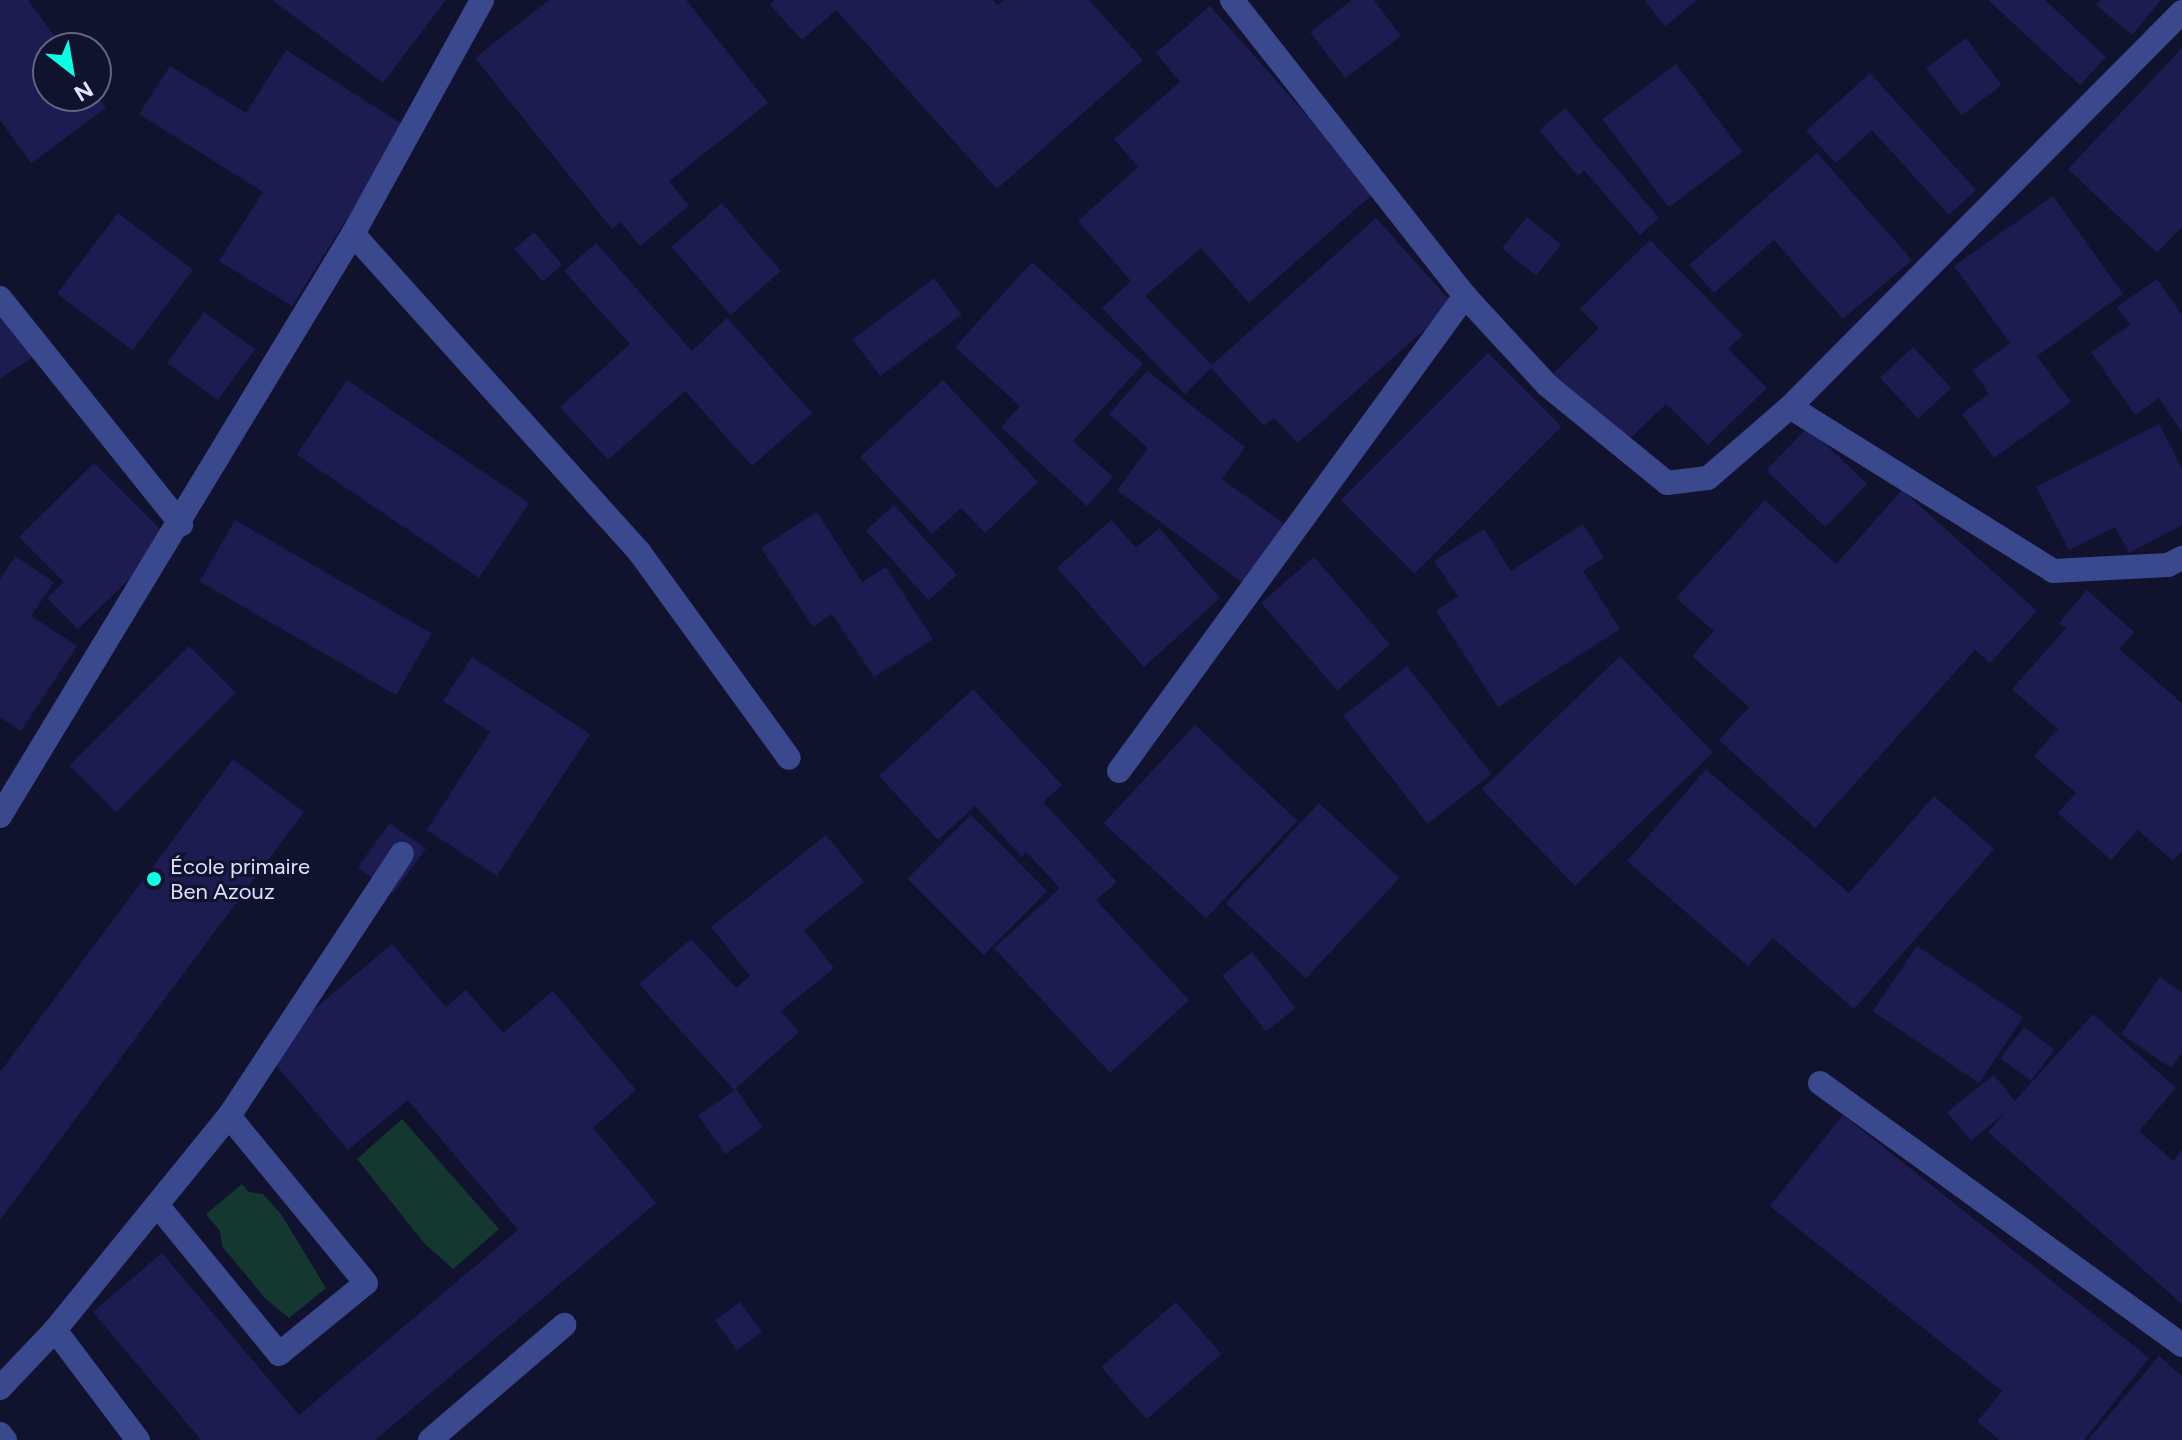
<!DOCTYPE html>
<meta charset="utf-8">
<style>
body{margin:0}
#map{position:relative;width:2182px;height:1440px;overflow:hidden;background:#11122e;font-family:Figtree,sans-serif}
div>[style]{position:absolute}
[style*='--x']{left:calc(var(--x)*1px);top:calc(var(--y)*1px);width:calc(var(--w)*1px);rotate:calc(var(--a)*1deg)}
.green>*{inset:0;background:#14382f}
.building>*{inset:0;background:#1c1c50;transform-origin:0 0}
.minor>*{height:24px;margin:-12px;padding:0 12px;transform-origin:12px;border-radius:12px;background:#3a488e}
.dots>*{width:22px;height:22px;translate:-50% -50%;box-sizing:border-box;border:4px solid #11122e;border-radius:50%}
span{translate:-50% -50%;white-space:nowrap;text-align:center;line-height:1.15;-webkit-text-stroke:6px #11122e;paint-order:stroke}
.poi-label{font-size:22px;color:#dee1ff}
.left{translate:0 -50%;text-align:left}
.north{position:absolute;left:32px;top:32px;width:80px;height:80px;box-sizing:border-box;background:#11122e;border:2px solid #636582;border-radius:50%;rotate:149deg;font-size:22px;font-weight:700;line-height:32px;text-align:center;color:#dee1ff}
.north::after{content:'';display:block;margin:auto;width:28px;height:36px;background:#0affe5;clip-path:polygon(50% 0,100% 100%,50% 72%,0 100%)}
</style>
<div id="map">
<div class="green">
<div style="clip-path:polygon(402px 1119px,499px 1229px,453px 1269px,424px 1243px,357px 1159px)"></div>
<div style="clip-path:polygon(242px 1184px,249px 1192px,263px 1194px,281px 1214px,326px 1288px,289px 1318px,265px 1298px,222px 1246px,220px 1231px,206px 1214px)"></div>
</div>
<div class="building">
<div style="clip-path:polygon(0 0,28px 0,63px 48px,48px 48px,48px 96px,97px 96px,106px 108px,31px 163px,0 120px)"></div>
<div style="clip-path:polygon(272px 0,446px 0,383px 83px)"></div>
<div style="clip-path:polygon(549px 0,686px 0,768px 103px,669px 181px,689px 206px,640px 246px,621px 222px,612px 229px,475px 58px)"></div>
<div style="clip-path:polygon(775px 0,993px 0,998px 5px,1004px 0,1089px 0,1143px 60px,997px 189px,836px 10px,802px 40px,770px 5px)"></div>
<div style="clip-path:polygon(1352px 0,1374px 0,1401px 36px,1345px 78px,1310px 32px)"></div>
<div style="clip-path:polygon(1644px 0,1697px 0,1665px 26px)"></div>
<div style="clip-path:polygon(1988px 0,2045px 0,2106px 57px,2080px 85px)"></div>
<div style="clip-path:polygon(2101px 0,2161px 0,2132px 35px,2096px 5px)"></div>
<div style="clip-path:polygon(1210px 6px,1375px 192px,1249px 303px,1201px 248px,1145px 296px,1212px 365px,1376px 218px,1453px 304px,1298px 443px,1274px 418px,1264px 426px,1211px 368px,1185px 394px,1102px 308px,1131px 281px,1078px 221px,1138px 167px,1114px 139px,1180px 82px,1156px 53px)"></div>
<div style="left:1966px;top:38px;width:59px;height:50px;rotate:53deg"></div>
<div style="clip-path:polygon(2182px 48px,2182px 227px,2157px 253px,2068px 169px)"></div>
<div style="clip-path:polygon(286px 50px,405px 126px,292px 306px,219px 261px,263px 192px,139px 114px,170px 66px,246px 113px)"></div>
<div style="left:1676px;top:64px;width:110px;height:92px;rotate:53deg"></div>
<div style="clip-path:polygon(1870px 73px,1976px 190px,1949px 215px,1872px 130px,1836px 163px,1806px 131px)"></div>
<div style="clip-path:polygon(1565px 108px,1659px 218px,1640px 235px,1584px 170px,1578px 176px,1539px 130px)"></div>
<div style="clip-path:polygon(1817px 153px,1912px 260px,1843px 319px,1774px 240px,1714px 293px,1689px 265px)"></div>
<div style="clip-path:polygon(2053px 196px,2123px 294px,2037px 356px,2071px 402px,1994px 458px,1962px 414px,1989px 394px,1973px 370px,2010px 343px,1954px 266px)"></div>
<div style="left:722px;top:203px;width:90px;height:67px;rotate:49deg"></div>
<div style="left:118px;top:213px;width:94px;height:101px;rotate:37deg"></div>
<div style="left:1527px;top:217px;width:44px;height:40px;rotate:39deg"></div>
<div style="left:534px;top:232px;width:43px;height:26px;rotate:49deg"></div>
<div style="clip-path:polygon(1650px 240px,1743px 335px,1728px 349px,1767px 388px,1708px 445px,1666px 404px,1623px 445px,1553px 374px,1599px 328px,1580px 309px)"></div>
<div style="clip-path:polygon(596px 243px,692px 351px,727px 318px,812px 413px,752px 466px,685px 391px,608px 460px,560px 407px,630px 344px,564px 271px)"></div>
<div style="clip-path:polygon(1032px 262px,1143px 364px,1073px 441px,1113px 477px,1087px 506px,1001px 427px,1020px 406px,955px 347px)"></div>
<div style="left:934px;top:278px;width:46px;height:102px;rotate:53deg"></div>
<div style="clip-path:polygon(2157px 279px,2182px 315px,2182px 432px,2159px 398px,2135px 415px,2091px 352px,2130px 325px,2117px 307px)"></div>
<div style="clip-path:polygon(0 286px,43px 350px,0 379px)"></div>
<div style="left:204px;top:312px;width:63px;height:63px;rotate:36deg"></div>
<div style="left:1913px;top:347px;width:56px;height:45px;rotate:47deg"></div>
<div style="left:1488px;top:353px;width:104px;height:208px;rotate:45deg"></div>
<div style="clip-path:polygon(1147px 371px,1245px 447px,1222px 479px,1287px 526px,1244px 584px,1117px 490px,1148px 448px,1109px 414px)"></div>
<div style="left:347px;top:380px;width:220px;height:90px;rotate:34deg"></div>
<div style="clip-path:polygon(943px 380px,1038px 482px,985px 533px,961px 508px,932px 534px,860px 457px)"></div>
<div style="clip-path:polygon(2159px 424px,2182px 468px,2182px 525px,2129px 553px,2115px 527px,2069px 550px,2036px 487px)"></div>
<div style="left:1808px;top:427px;width:82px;height:60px;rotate:44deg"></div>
<div style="clip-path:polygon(94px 463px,170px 539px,78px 629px,47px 598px,64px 582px,19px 537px)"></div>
<div style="clip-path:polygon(1902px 490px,2037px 611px,1990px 663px,1975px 650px,1815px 828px,1719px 740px,1749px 707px,1692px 656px,1714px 631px,1676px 598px,1765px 500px,1836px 564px)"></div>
<div style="left:894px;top:505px;width:94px;height:38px;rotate:48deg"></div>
<div style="clip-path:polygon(817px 512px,862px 582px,886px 567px,933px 639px,874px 677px,832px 614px,813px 627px,761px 548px)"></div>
<div style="left:235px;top:520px;width:227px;height:71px;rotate:30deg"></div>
<div style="clip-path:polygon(1111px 520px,1136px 548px,1159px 528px,1220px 598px,1144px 667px,1057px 568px)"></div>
<div style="clip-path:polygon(1583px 524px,1604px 558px,1583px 571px,1620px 629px,1498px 707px,1436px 611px,1458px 596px,1434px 561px,1484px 529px,1511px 571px)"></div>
<div style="clip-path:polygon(15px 556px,54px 582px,31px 616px,77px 646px,21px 731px,0 717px,0 579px)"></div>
<div style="left:1314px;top:557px;width:116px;height:70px;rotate:49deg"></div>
<div style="clip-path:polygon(2087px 590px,2134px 632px,2119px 649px,2182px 703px,2182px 851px,2173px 861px,2138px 830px,2111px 860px,2058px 813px,2076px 793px,2034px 756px,2058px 729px,2012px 689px,2066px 628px,2059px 623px)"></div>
<div style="left:189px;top:646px;width:66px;height:169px;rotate:45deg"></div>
<div style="left:1620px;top:656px;width:134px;height:192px;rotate:46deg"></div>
<div style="clip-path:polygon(472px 657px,590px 734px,497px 876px,427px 830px,490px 732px,443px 701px)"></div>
<div style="left:1407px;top:666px;width:137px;height:81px;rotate:52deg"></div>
<div style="clip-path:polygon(973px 689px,1062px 785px,1043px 802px,1117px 882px,1096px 900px,1189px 1000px,1110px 1073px,994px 948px,1060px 888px,1026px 852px,1022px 857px,975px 806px,938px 840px,879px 776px)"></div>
<div style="left:1195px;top:725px;width:140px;height:134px;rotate:43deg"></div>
<div style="clip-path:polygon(233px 759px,304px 812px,0 1220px,0 1072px)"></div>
<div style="clip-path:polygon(1706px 769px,1849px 893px,1934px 796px,1994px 849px,1854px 1009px,1773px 938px,1748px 966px,1627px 861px)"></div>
<div style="left:1319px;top:803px;width:110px;height:137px;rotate:43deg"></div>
<div style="left:971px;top:815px;width:108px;height:90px;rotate:45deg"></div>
<div style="left:390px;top:823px;width:44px;height:55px;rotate:36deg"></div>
<div style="clip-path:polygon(826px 835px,864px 882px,804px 930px,834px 968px,781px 1011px,799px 1032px,734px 1090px,639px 984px,691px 939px,736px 988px,750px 976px,711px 927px)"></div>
<div style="clip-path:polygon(392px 944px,446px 1007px,466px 990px,503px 1033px,553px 991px,636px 1090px,593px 1128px,656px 1203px,375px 1440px,201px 1440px,93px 1312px,162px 1253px,299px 1415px,518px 1230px,408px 1100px,348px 1150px,264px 1051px)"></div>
<div style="left:1917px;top:946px;width:128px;height:79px;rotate:34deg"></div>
<div style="left:1252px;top:952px;width:71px;height:38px;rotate:52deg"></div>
<div style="clip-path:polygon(2160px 977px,2182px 992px,2182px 1053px,2171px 1068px,2121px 1034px)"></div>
<div style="clip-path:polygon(2093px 1014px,2176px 1088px,2139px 1131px,2173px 1161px,2182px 1150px,2182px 1304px,1988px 1132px,2005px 1113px,1971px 1141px,1947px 1112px,1994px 1075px,2015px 1101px)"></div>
<div style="left:2024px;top:1027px;width:38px;height:39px;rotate:37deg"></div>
<div style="left:736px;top:1089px;width:47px;height:46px;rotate:55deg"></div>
<div style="clip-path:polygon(1843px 1115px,2149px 1358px,2084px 1440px,2000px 1440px,1977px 1422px,2002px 1391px,1770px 1206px)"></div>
<div style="left:740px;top:1302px;width:37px;height:31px;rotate:54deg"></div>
<div style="left:1176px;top:1302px;width:69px;height:99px;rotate:49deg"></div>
<div style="clip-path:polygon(2159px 1356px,2182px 1376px,2182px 1440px,2088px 1440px)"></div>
</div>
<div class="minor">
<div style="--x:2182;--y:12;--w:556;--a:134.78"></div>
<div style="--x:1790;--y:407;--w:310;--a:31.9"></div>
<div style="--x:2053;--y:571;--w:115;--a:-3"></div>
<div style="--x:2168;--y:565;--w:16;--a:-27"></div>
<div style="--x:353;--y:234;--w:429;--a:48"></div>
<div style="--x:640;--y:553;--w:253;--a:54"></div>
<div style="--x:1465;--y:296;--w:121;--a:47.3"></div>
<div style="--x:1547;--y:385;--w:155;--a:39.2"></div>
<div style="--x:1667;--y:483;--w:41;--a:-7"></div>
<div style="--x:1708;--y:478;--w:108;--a:-40.9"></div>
<div style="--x:0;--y:298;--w:290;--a:51.3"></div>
<div style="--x:1119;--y:771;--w:588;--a:-53.93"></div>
<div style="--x:1465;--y:296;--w:377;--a:-128.2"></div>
<div style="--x:0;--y:816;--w:681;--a:-58.76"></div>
<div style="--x:353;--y:234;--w:267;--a:-61.1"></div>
<div style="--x:1820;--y:1083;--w:447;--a:35.9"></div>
<div style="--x:158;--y:1206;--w:191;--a:50.7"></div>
<div style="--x:279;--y:1354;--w:112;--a:-39.2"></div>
<div style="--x:366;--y:1283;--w:216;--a:-129.4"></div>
<div style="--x:55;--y:1330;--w:138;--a:53"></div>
<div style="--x:0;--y:1388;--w:80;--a:-46.5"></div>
<div style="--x:55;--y:1330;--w:276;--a:-50.9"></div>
<div style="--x:229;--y:1116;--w:314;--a:-56.6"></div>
<div style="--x:0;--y:1434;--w:8;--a:50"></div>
<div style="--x:430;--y:1440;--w:177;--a:-40.6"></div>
</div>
<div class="dots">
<div style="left:154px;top:879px;background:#0affe5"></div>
</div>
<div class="poi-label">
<span class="left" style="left:170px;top:879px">École primaire<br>Ben Azouz</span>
</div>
<div class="north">N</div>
</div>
